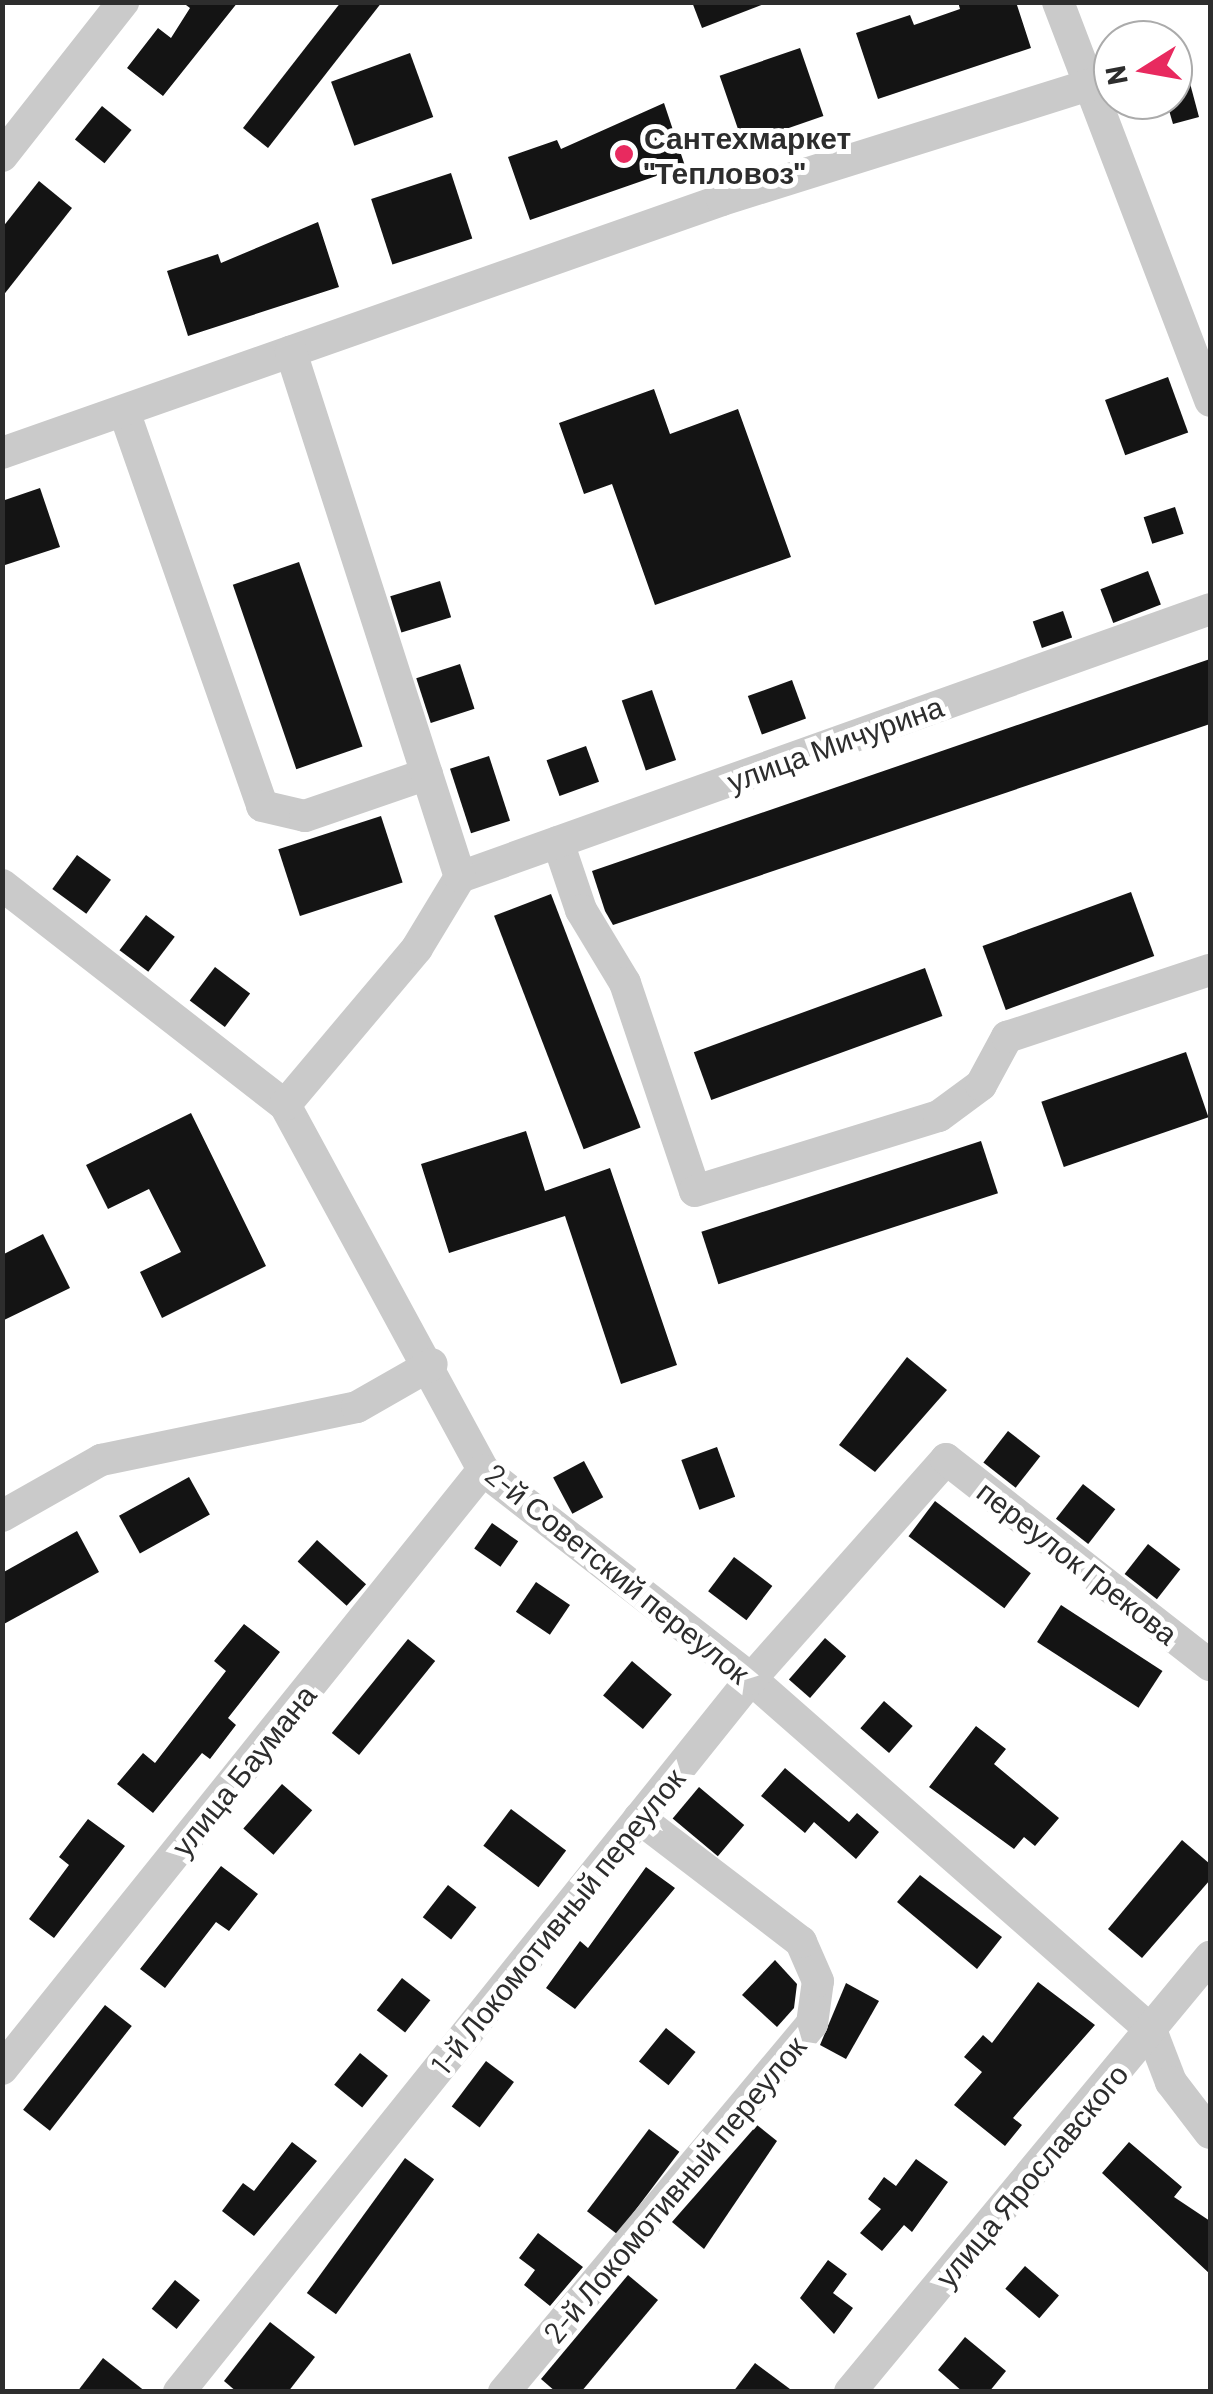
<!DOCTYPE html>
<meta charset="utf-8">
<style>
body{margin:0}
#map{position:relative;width:1213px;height:2394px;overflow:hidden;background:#fff;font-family:Barlow,sans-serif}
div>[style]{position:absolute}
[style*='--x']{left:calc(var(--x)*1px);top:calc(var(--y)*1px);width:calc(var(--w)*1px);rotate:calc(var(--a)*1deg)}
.building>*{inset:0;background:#141414;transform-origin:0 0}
.minor>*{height:32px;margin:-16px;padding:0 16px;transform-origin:16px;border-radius:16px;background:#cacaca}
.dots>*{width:28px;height:28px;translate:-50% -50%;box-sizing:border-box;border:5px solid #fff;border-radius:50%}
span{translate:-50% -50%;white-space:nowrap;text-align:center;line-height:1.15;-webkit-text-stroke:10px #fff;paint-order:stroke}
.poi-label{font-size:30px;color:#2d2d2d;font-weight:700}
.left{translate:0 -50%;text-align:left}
.street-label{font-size:30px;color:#2d2d2d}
.frame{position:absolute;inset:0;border:5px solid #2d2d2d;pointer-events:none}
.north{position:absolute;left:1093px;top:20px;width:100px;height:100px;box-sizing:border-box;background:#fff;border:2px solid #ababab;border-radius:50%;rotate:259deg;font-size:28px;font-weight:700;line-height:40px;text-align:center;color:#2d2d2d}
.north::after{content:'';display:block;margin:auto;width:35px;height:45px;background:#e82a5f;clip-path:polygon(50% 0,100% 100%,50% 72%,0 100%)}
</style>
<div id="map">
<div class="building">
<div style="clip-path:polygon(182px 2px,238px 2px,163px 96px,127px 68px,158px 28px,171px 38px,190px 8px)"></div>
<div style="clip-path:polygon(341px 2px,382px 2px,268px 148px,243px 128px)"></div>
<div style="clip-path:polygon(692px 2px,764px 2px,764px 4px,702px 28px)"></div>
<div style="clip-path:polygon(958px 2px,1016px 2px,1031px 48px,878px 99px,856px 33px,910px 15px,914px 25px,960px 9px)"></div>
<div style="clip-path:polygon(1180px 46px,1199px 117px,1173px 124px,1166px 100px)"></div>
<div style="left:800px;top:48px;width:72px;height:85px;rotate:71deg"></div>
<div style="left:410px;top:53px;width:68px;height:84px;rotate:70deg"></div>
<div style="clip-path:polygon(664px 103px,685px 166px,530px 220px,508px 157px,557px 140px,561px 149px)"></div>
<div style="left:102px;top:106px;width:38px;height:43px;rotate:39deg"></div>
<div style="left:451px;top:173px;width:69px;height:84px;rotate:72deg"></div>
<div style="clip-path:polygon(39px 181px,72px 208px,2px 297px,2px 228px)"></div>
<div style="clip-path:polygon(318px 222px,339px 287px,188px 336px,167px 271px,218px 254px,221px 263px)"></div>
<div style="left:1168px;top:377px;width:59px;height:67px;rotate:70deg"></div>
<div style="clip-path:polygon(654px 389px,670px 434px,738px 409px,791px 557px,655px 605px,612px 484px,584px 494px,559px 423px)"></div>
<div style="clip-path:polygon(40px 488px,60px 547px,2px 566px,2px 501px)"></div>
<div style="left:1175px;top:507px;width:28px;height:33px;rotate:72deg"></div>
<div style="left:299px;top:562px;width:195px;height:70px;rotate:71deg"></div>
<div style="left:1148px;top:571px;width:36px;height:51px;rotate:69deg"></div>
<div style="left:440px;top:581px;width:38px;height:52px;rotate:73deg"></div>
<div style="left:1063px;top:611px;width:28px;height:32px;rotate:71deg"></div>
<div style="clip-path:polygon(1210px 659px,1210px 724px,613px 925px,605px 911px,592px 871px)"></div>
<div style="left:460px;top:664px;width:47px;height:46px;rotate:72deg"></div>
<div style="left:792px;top:680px;width:41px;height:47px;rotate:70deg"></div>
<div style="left:652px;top:690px;width:74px;height:32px;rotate:71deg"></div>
<div style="left:586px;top:746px;width:38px;height:42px;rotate:70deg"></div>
<div style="left:489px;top:756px;width:68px;height:41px;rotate:72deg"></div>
<div style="left:381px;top:816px;width:70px;height:108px;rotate:72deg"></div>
<div style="left:77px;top:855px;width:42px;height:42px;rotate:36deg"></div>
<div style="left:1131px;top:892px;width:68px;height:158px;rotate:70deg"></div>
<div style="left:551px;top:894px;width:250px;height:61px;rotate:69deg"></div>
<div style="left:146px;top:915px;width:36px;height:44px;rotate:37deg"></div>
<div style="left:215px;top:967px;width:44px;height:42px;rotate:37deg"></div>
<div style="left:925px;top:968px;width:51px;height:246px;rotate:70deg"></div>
<div style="left:1186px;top:1052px;width:69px;height:153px;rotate:71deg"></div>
<div style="clip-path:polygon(191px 1113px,266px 1266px,162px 1318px,140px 1272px,181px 1252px,149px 1189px,108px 1209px,86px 1165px)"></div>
<div style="clip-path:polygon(526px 1131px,545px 1191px,610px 1168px,677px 1365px,621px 1384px,565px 1216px,449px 1253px,421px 1164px)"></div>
<div style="left:981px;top:1141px;width:55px;height:294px;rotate:72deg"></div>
<div style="clip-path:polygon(43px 1234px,70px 1288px,2px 1321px,2px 1255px)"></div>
<div style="clip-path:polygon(907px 1357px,947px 1390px,875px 1472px,839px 1445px)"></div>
<div style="left:1008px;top:1431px;width:41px;height:40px;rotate:38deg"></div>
<div style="left:717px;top:1447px;width:53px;height:38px;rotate:70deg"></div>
<div style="left:584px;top:1461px;width:41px;height:35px;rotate:62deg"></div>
<div style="left:189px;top:1477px;width:43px;height:80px;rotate:61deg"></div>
<div style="left:1083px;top:1484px;width:41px;height:44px;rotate:38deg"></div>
<div style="left:935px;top:1501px;width:120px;height:44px;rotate:37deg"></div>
<div style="left:492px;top:1523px;width:32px;height:31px;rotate:35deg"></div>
<div style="clip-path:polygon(77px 1531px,99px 1572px,2px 1625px,2px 1573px)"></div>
<div style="left:317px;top:1540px;width:66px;height:29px;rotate:42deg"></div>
<div style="left:1148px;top:1544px;width:41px;height:38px;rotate:38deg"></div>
<div style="left:734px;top:1557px;width:48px;height:43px;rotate:37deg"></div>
<div style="left:536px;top:1582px;width:41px;height:36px;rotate:34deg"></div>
<div style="left:1061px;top:1605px;width:121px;height:44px;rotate:33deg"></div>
<div style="clip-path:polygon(244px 1624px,280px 1652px,228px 1718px,236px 1725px,210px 1759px,202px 1753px,153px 1813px,117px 1784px,143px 1753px,155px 1763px,226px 1671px,214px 1661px)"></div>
<div style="left:825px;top:1638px;width:28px;height:55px;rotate:41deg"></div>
<div style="left:408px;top:1639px;width:35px;height:121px;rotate:39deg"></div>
<div style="left:632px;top:1661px;width:52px;height:45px;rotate:40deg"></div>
<div style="left:884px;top:1701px;width:38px;height:36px;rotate:41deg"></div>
<div style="clip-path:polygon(976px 1726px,1006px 1749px,994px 1764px,1059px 1818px,1035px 1846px,1024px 1837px,1014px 1849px,929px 1787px)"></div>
<div style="clip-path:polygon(785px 1768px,849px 1822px,857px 1813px,879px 1832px,856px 1859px,814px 1822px,805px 1833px,761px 1796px)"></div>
<div style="left:282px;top:1784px;width:40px;height:59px;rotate:41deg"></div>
<div style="left:699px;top:1787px;width:59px;height:41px;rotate:40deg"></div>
<div style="left:511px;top:1809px;width:69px;height:46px;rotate:37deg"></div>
<div style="clip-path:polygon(88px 1819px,125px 1846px,54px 1938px,29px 1919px,69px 1865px,59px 1857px)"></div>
<div style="clip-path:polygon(1182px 1840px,1210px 1864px,1210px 1880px,1142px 1958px,1108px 1929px)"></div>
<div style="clip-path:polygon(221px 1866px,258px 1894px,229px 1931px,216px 1922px,165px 1988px,140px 1969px)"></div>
<div style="clip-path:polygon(646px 1867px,675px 1888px,575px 2009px,546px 1988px,580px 1941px,588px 1948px)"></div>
<div style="clip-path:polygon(920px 1875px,1002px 1937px,977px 1969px,897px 1902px)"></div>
<div style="left:448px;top:1885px;width:36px;height:41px;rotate:38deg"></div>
<div style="clip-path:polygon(775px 1960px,797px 1984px,794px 2008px,777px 2027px,742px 1995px)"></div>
<div style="left:402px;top:1978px;width:36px;height:41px;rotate:38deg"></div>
<div style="clip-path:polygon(1038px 1982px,1095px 2025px,1013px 2118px,1022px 2125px,1005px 2146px,954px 2105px,982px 2072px,964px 2057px,983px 2035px,992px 2043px)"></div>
<div style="clip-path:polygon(846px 1983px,879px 2001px,846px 2059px,820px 2045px)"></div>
<div style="left:105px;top:2005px;width:34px;height:133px;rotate:38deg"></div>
<div style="left:666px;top:2028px;width:38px;height:43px;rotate:39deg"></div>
<div style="left:360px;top:2053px;width:36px;height:41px;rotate:39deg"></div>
<div style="left:486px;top:2061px;width:35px;height:57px;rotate:37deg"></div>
<div style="clip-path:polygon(757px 2125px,777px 2141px,704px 2249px,672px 2222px)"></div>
<div style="left:649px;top:2129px;width:38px;height:103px;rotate:37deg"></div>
<div style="clip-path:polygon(292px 2142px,317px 2161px,254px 2236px,222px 2211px,243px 2183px,254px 2191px)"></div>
<div style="clip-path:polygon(1129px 2142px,1182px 2187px,1174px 2197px,1210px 2221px,1210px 2274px,1102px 2173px)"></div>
<div style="left:405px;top:2158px;width:36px;height:167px;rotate:36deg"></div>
<div style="clip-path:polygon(916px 2159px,948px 2182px,912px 2232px,904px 2225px,882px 2251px,860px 2233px,881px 2209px,868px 2199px,884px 2177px,896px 2186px)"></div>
<div style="clip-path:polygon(538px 2233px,583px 2267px,550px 2306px,524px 2285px,535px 2270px,519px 2258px)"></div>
<div style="clip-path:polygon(828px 2260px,847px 2274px,833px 2293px,853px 2308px,834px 2334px,800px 2298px)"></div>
<div style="left:1025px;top:2266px;width:45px;height:30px;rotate:41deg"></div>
<div style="clip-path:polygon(628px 2275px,658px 2300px,581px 2392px,556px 2392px,541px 2379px)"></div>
<div style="left:175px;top:2280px;width:32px;height:37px;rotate:39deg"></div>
<div style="clip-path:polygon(270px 2322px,315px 2357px,288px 2392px,237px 2392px,224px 2381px)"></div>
<div style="clip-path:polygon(965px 2337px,1006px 2371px,989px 2392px,963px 2392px,938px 2370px)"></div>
<div style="clip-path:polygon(103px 2358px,146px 2392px,77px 2392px)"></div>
<div style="clip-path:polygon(755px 2363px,794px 2392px,733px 2392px)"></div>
</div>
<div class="minor">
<div style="--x:1058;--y:2;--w:427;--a:69.1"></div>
<div style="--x:2;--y:156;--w:196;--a:-51.8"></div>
<div style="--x:124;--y:411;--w:418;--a:70.7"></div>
<div style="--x:262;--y:806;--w:44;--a:13.1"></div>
<div style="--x:305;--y:816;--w:129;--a:-19"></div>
<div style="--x:2;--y:453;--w:763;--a:-19.36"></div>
<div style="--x:722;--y:200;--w:391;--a:-17.4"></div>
<div style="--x:558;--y:842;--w:72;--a:71.3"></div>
<div style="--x:581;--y:910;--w:85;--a:58.9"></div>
<div style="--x:625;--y:983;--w:219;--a:71.4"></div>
<div style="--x:695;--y:1191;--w:255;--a:-17.1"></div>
<div style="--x:939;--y:1116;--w:52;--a:-36.4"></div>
<div style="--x:981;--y:1085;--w:55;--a:-61.6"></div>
<div style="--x:1007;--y:1037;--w:214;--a:-18.3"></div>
<div style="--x:460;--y:877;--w:796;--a:-19.66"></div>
<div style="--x:2;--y:885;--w:358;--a:37.9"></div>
<div style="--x:285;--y:1105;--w:415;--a:61.5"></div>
<div style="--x:483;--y:1470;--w:340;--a:37.9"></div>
<div style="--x:751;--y:1679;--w:532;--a:41.27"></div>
<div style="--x:1151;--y:2030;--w:56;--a:69"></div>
<div style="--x:1171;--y:2082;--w:64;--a:52.6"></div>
<div style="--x:285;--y:1105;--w:205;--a:-49.9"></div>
<div style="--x:417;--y:948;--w:83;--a:-58.8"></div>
<div style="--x:460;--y:877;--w:552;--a:-107.84"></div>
<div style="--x:2;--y:1516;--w:114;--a:-29.5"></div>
<div style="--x:101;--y:1460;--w:261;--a:-11.7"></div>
<div style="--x:357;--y:1407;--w:86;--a:-29.8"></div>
<div style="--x:2;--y:2069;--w:768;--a:-51.24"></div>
<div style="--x:179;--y:2392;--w:914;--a:-51.26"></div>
<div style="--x:751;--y:1679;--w:294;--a:-48.4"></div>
<div style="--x:946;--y:1459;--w:335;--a:38"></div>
<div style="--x:504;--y:2392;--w:480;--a:-50.1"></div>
<div style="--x:812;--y:2024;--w:43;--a:-82.1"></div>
<div style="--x:818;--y:1981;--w:43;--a:-113.6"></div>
<div style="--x:801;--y:1942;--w:204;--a:-142.6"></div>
<div style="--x:850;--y:2392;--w:565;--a:-50.39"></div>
</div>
<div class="dots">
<div style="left:624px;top:154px;background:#e82a5f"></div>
</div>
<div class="poi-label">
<span class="left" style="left:644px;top:154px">Сантехмаркет<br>"Тепловоз"</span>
</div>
<div class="street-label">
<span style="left:835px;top:743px;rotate:-20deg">улица Мичурина</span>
<span style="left:1078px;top:1562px;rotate:38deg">переулок Грекова</span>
<span style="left:618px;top:1573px;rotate:39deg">2-й Советский переулок</span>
<span style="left:243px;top:1770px;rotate:-51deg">улица Баумана</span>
<span style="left:557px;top:1921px;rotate:-51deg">1-й Локомотивный переулок</span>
<span style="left:1031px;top:2175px;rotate:-50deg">улица Ярославского</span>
<span style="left:674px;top:2189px;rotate:-50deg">2-й Локомотивный переулок</span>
</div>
<div class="frame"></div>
<div class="north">N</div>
</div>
